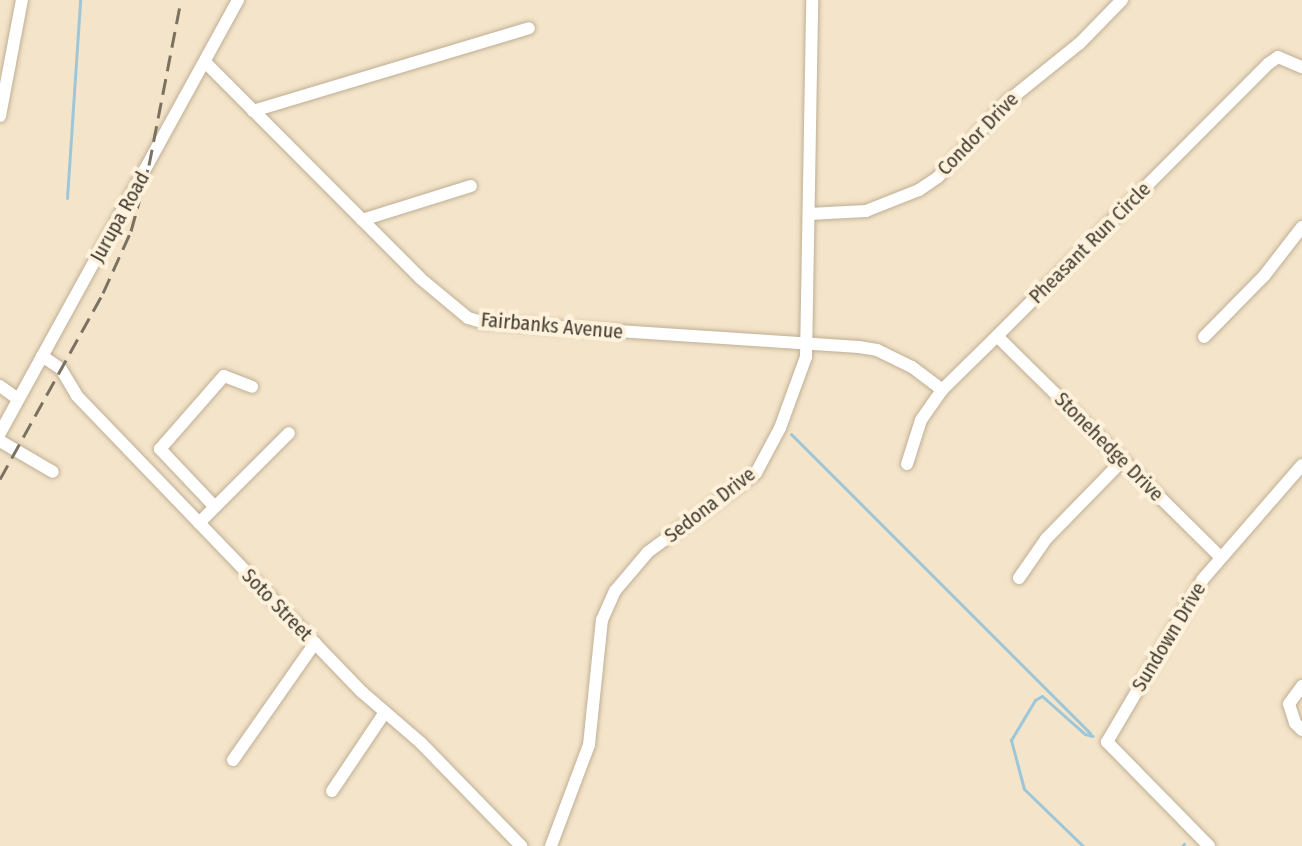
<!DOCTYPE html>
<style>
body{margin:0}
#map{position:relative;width:1302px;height:846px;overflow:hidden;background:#f4e4c9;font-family:"Fira Sans Condensed",sans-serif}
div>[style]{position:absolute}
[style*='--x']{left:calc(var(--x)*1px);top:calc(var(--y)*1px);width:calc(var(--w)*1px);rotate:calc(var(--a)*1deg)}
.stream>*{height:3px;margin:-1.5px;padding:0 1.5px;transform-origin:1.5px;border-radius:1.5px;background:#9dc7d8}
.roads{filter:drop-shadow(0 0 2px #beaf95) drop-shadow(0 0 2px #beaf95)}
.minor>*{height:12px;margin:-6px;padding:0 6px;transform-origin:6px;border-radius:6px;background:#fff}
.rail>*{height:3px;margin-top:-1.5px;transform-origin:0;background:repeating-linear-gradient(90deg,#7a7161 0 16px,transparent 0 24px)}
span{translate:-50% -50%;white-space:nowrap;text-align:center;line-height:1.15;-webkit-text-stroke:8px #fff2dc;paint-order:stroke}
.street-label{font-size:20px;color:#423c31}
</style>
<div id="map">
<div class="stream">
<div style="--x:67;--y:198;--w:198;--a:-86.2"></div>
<div style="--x:791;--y:434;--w:423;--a:45"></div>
<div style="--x:1083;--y:846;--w:82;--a:-136"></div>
<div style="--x:1024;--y:789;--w:51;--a:-104.9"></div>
<div style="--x:1011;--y:740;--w:47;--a:-59"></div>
<div style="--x:1035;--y:700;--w:8;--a:-30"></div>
<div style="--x:1042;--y:696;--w:57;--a:41.5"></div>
<div style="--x:1085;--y:734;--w:8;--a:14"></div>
<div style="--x:1182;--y:846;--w:3;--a:-45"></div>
</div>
<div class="roads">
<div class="minor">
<div style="--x:205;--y:62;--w:305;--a:45.1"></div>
<div style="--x:420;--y:278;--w:62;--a:39.8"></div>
<div style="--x:468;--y:318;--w:15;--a:16"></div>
<div style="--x:482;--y:322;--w:378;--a:3.8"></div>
<div style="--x:859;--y:347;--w:18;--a:9"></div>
<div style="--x:877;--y:350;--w:39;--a:26"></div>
<div style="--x:912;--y:367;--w:38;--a:37"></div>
<div style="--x:253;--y:111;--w:288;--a:-16.7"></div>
<div style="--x:0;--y:116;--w:118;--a:-79.3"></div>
<div style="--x:809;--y:214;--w:57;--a:-3"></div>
<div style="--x:866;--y:211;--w:57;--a:-21.6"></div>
<div style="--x:919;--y:190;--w:23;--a:-34"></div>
<div style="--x:938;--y:177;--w:103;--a:-47.4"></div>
<div style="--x:1008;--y:101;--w:92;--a:-38.9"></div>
<div style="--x:1080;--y:43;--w:60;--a:-45.7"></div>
<div style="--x:362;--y:220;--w:114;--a:-17.3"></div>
<div style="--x:997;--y:336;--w:315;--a:44.7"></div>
<div style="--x:1204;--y:337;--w:86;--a:-45.5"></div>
<div style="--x:1264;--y:276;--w:62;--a:-52.2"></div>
<div style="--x:42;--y:356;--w:23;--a:34"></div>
<div style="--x:61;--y:369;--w:31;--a:59"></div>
<div style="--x:77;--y:396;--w:411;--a:46.1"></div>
<div style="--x:362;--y:692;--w:78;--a:40.8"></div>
<div style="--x:421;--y:743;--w:144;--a:45.8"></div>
<div style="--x:0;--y:386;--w:22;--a:36"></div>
<div style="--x:0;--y:433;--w:494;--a:-61.2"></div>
<div style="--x:0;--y:441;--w:61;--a:30.3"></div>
<div style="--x:907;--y:464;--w:46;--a:-72.3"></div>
<div style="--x:921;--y:420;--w:37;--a:-55"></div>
<div style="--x:942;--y:390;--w:77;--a:-44.5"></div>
<div style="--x:997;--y:336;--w:384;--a:-45.1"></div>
<div style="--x:1268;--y:64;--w:12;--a:-35"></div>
<div style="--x:1278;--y:57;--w:26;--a:23"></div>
<div style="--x:215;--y:507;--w:80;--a:-133.5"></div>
<div style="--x:160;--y:449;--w:97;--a:-48.8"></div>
<div style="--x:224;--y:376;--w:30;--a:21"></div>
<div style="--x:199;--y:523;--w:127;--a:-45"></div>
<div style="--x:1019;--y:578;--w:47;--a:-55.3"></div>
<div style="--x:1046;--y:539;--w:110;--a:-45.7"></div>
<div style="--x:1302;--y:686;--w:22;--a:126"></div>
<div style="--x:1289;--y:704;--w:20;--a:72"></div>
<div style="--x:1295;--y:723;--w:10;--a:45"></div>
<div style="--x:233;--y:760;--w:143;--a:-55"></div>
<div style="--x:332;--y:791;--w:95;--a:-56.1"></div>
<div style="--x:551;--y:846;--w:108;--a:-69.4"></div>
<div style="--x:589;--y:745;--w:126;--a:-84.1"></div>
<div style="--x:602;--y:620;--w:32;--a:-66"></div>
<div style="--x:615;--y:591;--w:51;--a:-49.8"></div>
<div style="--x:648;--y:552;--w:134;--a:-36.2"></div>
<div style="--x:756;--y:473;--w:51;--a:-61.9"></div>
<div style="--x:780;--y:428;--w:76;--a:-69.9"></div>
<div style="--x:806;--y:357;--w:357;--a:-89"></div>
<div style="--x:1209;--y:846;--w:146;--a:-134.4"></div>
<div style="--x:1107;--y:742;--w:189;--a:-59.5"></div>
<div style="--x:1203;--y:579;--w:151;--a:-49"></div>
</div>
</div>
<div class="rail">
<div style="--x:0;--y:479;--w:213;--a:-61"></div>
<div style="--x:103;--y:293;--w:68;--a:-65.7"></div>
<div style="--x:131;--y:231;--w:68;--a:-74.7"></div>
<div style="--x:149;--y:165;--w:168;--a:-79"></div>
</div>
<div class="street-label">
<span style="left:978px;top:134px;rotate:-46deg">Condor Drive</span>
<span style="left:120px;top:217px;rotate:-61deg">Jurupa Road</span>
<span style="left:1090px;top:243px;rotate:-45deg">Pheasant Run Circle</span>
<span style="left:552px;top:326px;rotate:5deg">Fairbanks Avenue</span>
<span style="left:1109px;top:447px;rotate:45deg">Stonehedge Drive</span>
<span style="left:710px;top:505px;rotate:-38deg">Sedona Drive</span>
<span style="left:277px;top:605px;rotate:46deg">Soto Street</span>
<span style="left:1169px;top:637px;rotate:-59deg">Sundown Drive</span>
</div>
</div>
